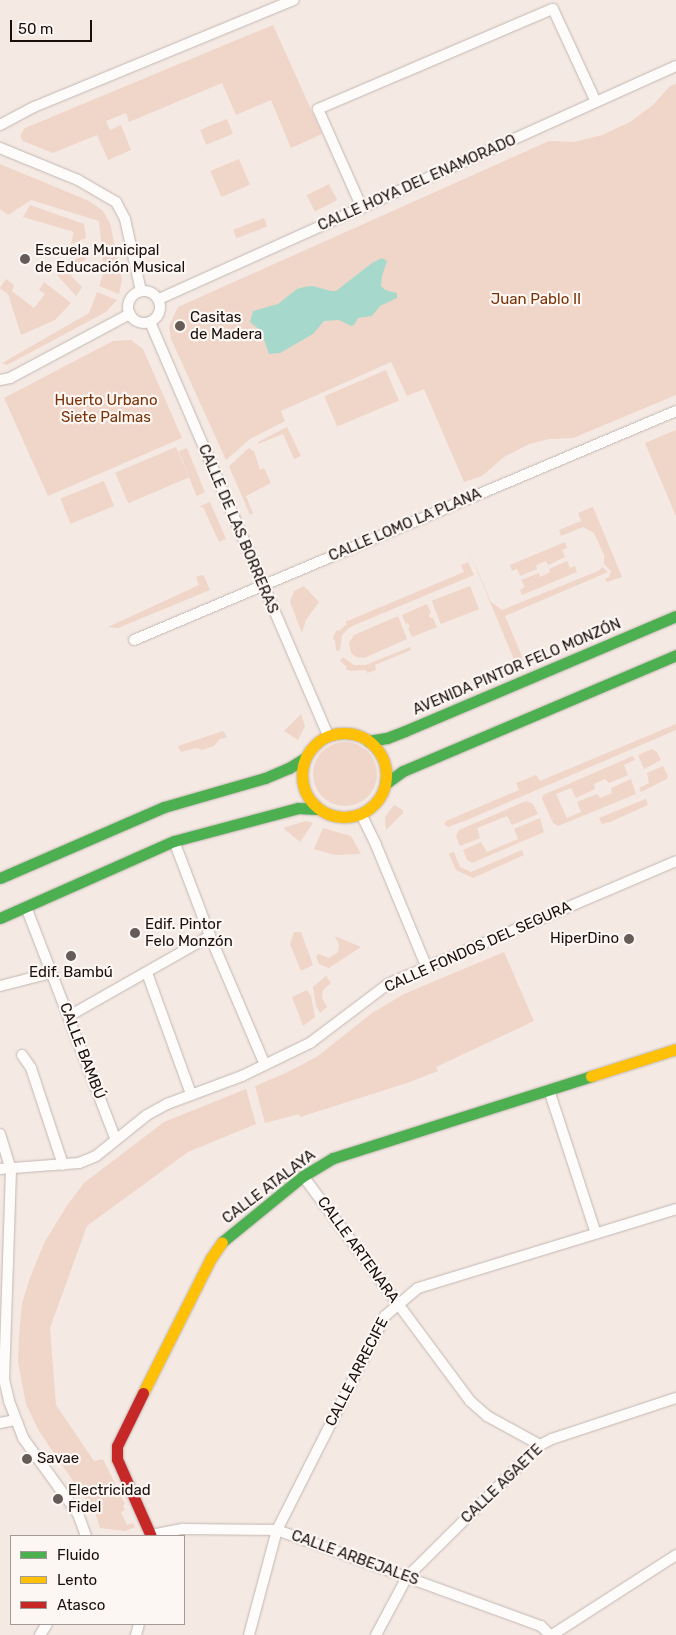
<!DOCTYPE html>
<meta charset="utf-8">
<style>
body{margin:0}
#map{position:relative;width:676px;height:1635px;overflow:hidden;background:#f5e9e3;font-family:Rubik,sans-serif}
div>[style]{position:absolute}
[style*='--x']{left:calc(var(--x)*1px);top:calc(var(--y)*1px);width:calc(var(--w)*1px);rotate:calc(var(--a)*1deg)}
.green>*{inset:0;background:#f0d5c9;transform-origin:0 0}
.round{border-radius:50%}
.water>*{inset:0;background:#a6d9cb}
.roads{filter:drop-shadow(0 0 1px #c1b7b2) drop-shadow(0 0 1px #c1b7b2)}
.street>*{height:10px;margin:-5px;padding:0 5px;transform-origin:5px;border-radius:5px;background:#fefcfb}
.street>.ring{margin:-5px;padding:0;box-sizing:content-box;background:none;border:10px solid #fefcfb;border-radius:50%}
.fast>*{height:11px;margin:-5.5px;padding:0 5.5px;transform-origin:5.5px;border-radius:5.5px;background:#4caf50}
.slow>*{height:11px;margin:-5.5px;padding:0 5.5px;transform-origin:5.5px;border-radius:5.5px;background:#ffc107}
.slow>.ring{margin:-5.5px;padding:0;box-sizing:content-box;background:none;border:11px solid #ffc107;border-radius:50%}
.jam>*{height:11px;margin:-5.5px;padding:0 5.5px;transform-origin:5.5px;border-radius:5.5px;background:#c62828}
.dots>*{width:14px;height:14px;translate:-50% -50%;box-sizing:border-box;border:2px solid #fdf7f4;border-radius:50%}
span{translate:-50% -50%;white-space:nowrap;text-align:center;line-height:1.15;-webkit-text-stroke:4.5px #fdf7f4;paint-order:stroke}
.street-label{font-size:15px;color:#190f0b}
.poi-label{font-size:15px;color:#190f0b}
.left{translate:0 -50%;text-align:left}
.right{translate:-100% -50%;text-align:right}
.park-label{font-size:15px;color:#793207}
.legend{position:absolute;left:10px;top:1535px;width:175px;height:90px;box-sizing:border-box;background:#fdf7f4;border:1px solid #a29a97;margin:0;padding:6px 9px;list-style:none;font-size:15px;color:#190f0b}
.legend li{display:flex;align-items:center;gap:10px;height:25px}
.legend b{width:25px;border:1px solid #a29a97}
.scale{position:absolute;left:10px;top:20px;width:82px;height:22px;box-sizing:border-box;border:2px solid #190f0b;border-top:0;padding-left:6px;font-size:15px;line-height:18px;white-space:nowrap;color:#190f0b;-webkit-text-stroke:4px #fdf7f4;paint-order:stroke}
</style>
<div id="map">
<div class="green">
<div style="clip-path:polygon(273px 25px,322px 134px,291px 148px,271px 100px,236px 115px,222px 83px,129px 122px,126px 113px,106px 121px,110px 130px,121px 125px,131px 150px,108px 160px,97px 135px,53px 153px,23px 141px,21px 138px,21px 134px,25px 128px)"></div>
<div style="clip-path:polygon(676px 84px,676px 395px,573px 438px,549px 439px,529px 444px,504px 457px,482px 476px,464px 482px,424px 389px,407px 396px,391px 362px,281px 411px,285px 421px,250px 439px,226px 460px,171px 339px,169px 326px,178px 307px,549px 141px,574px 142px,602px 135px,630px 122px,653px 105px,670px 86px)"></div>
<div style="left:227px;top:119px;width:16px;height:29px;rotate:68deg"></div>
<div style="left:239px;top:159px;width:28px;height:31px;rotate:67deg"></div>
<div style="clip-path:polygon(0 164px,89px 201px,103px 211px,110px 223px,122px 280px,119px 294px,99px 286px,104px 271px,99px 221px,31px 200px,8px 215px,0 209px)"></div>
<div style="left:329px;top:184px;width:18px;height:25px;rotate:63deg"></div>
<div style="clip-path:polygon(30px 205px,84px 224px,86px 238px,71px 244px,74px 232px,23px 217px)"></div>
<div style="left:264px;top:218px;width:9px;height:33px;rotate:69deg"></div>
<div style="clip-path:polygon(85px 254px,88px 256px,71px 276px,82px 287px,76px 296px,57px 275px,57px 271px)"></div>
<div style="clip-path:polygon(6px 279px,14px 285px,12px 291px,34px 308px,45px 294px,39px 290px,44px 282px,71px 303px,55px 320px,21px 335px,8px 294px,0 288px)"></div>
<div style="clip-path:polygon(97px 292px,117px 300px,106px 312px,7px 365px,2px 363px,89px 313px)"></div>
<div style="clip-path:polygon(131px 340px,143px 349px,182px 438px,48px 496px,4px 398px,113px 341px)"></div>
<div style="left:386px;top:370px;width:33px;height:67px;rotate:67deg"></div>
<div style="clip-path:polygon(287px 427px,301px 456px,294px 459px,283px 434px,258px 444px,258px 442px)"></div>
<div style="clip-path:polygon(676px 430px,676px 516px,645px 443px)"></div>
<div style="left:176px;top:447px;width:33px;height:66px;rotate:67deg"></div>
<div style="left:187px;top:448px;width:48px;height:9px;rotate:68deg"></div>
<div style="clip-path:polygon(249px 448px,254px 451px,260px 470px,264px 468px,271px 483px,246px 496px,253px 513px,250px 515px,229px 466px)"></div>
<div style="left:104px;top:481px;width:27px;height:47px;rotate:68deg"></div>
<div style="clip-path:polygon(210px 502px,226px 539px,219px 542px,203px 507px,198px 507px)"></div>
<div style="clip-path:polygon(593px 507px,622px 577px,607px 582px,605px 579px,609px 577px,611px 571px,604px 564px,604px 555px,594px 533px,583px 527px,561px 536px,559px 530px,581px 521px,578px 513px)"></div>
<div style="clip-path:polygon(565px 542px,567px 548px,562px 550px,565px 557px,548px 565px,546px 561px,536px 565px,537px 569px,520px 576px,517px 569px,512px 571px,510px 565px)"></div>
<div style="clip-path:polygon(467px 547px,491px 602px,502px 610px,598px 571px,602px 567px,608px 572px,505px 616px,524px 661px,516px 664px)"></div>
<div style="clip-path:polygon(567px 561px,570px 568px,575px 566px,577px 572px,522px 595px,520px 590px,525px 587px,521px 580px,539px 573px,540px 577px,550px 572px,549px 569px)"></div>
<div style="clip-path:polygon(468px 562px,474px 575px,350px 627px,342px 635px,340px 650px,336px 651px,335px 640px,333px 639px,334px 635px,337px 630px,339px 631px,347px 624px,345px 622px,464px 572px,461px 565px)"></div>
<div style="clip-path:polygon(201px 575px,204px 576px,210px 590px,118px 628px,108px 627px,199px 585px,196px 577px)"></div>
<div style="clip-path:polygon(304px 586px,319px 602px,306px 620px,302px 633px,290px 602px,294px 591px)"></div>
<div style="left:470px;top:586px;width:25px;height:41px;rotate:69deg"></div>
<div style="clip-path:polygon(427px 604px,431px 613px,429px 614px,430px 618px,433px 618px,437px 627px,412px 637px,408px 628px,410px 627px,408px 623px,406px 624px,402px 615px)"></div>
<div style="clip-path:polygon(398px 616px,407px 639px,364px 658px,356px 657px,351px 653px,349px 643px,354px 635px)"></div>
<div style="clip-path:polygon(410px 647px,411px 650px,375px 665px,376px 670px,367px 673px,366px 670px,350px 671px,345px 669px,347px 667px,340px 661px,343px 657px,354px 665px,366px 665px)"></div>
<div style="clip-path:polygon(301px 714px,305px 726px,298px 740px,284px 731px)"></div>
<div style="clip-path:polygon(676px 724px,676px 730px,467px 820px,448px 827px,444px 824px,446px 821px,519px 790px,516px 783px,536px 775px,540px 781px)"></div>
<div style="clip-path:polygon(223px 731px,227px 737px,220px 739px,214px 746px,202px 750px,196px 748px,181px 752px,178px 746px)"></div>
<div class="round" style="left:313px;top:742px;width:64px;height:64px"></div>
<div style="clip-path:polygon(652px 749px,657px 752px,661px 760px,644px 769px,638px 755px)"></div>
<div style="clip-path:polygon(633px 756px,635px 760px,624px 765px,628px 775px,609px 783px,605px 779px,594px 784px,595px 789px,576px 798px,571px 788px,556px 794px,567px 818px,581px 812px,577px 802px,597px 794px,600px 798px,612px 793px,611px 788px,631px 779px,636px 794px,558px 826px,553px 823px,542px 799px,543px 795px)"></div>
<div style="clip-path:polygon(663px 766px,668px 776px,667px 779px,641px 792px,639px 788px,649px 783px,647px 773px)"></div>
<div style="clip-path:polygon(660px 793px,646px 799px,648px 805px,610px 822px,602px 824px,599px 818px)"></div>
<div style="clip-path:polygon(526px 801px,533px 804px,538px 814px,512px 825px,507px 816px,477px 828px,480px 838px,460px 846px,456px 836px,459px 830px)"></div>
<div style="clip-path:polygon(394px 805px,403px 810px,403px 813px,386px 830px,385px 817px)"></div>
<div style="clip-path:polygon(540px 818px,544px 832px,472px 863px,467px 860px,463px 850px,481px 842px,487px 852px,518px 839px,514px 829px)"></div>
<div style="clip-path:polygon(306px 821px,313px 823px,300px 842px,283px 828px)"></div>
<div style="clip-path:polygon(323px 828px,351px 836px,361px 854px,335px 855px,314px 849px)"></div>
<div style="clip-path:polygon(522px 850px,524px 855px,473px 878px,456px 870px,449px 854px,454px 852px,460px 867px,471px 872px)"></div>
<div style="clip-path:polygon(294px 932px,301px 932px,313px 965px,301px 971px,290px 944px)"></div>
<div style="clip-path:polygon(335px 936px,361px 947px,329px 968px,319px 964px,316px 956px,319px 954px,329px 958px,338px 952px,339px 945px)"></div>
<div style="clip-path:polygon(504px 952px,534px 1021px,436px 1067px,438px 1071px,407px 1083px,300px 1117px,299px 1114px,265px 1123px,255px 1086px,288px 1072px,318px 1056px,372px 1013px,404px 994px)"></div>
<div style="clip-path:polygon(326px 976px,331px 983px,323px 990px,322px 998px,327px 1007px,320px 1013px,316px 1006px,313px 987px)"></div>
<div style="clip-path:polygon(307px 990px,311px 996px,315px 1017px,303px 1026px,292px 997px)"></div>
<div style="clip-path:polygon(246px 1089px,256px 1124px,188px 1152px,87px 1226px,50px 1328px,56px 1405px,94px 1461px,103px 1459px,125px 1504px,123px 1505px,125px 1510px,121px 1512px,127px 1525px,133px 1523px,135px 1527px,125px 1531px,100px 1528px,96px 1515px,39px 1431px,26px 1404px,18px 1362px,19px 1336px,22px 1303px,30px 1278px,44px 1243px,68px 1204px,84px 1183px,164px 1122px)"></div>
</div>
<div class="water">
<div style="clip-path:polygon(382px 258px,387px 261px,382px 276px,381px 286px,385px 290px,397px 293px,397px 298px,380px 306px,372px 316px,358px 318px,354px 325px,351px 326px,339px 320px,324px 321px,313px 334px,280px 353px,269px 354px,261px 331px,250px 322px,253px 311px,278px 304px,297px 289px,304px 287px,313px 286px,331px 291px,336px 291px,372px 263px)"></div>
</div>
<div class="roads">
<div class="street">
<div style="--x:0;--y:125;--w:38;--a:-28"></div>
<div style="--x:34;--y:107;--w:281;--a:-22.4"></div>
<div style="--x:0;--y:148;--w:84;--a:22.3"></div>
<div style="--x:78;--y:180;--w:44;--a:30.1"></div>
<div style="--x:116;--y:202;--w:19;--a:62"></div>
<div style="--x:125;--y:219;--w:74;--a:77.5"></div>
<div style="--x:362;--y:208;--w:108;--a:-114"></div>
<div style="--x:318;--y:109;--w:255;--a:-23.1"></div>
<div style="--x:553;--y:9;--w:102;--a:65.2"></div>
<div class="ring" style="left:128px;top:291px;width:22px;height:22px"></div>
<div style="--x:159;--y:299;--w:567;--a:-24.26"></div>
<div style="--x:150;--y:322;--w:451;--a:66.7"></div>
<div style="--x:0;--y:380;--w:10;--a:-11"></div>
<div style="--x:10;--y:378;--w:136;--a:-28.1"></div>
<div style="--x:134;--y:640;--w:588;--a:-22.9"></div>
<div style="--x:361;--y:814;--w:34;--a:64"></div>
<div style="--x:376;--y:845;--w:131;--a:67.5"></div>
<div style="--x:174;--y:841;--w:102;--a:69.2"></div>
<div style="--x:210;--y:936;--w:140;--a:66.9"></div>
<div style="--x:26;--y:907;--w:248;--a:68.9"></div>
<div style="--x:147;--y:973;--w:129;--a:70"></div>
<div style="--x:0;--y:986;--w:53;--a:-14.3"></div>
<div style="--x:69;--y:1016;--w:162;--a:-29.6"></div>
<div style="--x:22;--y:1055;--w:16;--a:55"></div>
<div style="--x:31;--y:1068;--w:102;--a:71.7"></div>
<div style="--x:549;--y:1090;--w:151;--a:71.9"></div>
<div style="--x:0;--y:1134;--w:38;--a:73"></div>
<div style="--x:11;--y:1170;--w:209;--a:91.9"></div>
<div style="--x:4;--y:1379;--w:23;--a:77"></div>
<div style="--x:9;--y:1401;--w:40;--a:69"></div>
<div style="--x:23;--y:1438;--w:94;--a:54.1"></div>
<div style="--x:78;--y:1514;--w:23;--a:70"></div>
<div style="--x:0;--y:1169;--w:79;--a:-4.3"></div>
<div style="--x:79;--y:1163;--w:18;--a:-22"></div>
<div style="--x:96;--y:1156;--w:65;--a:-38.8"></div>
<div style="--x:147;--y:1115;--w:23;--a:-29"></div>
<div style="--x:167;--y:1104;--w:80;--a:-20.5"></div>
<div style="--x:242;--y:1076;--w:76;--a:-25.9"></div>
<div style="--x:310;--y:1043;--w:98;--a:-37.1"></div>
<div style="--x:388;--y:984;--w:313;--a:-23.1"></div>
<div style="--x:303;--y:1176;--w:280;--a:53.4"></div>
<div style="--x:470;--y:1401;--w:23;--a:41"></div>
<div style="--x:487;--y:1416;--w:60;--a:28.7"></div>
<div style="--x:0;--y:1423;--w:16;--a:-11"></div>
<div style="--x:151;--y:1535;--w:33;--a:-11"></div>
<div style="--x:183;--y:1529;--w:94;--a:0.6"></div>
<div style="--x:277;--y:1530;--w:281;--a:20"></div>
<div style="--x:541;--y:1626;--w:13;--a:45"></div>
<div style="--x:40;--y:1635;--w:13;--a:-58"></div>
<div style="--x:136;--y:1635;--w:11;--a:-75"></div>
<div style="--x:249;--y:1635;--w:109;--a:-75.1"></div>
<div style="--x:277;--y:1530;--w:240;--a:-63.2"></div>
<div style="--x:385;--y:1316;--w:43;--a:-40.3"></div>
<div style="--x:418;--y:1288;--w:270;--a:-17"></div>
<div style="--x:376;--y:1635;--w:66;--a:-61.9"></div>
<div style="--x:407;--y:1577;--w:187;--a:-44.8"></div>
<div style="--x:540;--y:1445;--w:13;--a:-27"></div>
<div style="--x:552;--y:1439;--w:131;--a:-18.3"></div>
<div style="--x:552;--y:1635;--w:148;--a:-32.8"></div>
</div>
<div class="fast">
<div style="--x:368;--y:741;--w:19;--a:-9"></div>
<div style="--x:387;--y:738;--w:19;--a:-21"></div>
<div style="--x:405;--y:731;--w:294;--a:-23"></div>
<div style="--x:385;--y:784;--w:22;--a:-36"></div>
<div style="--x:403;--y:771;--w:297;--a:-23"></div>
<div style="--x:0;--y:878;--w:179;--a:-23.4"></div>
<div style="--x:164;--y:807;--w:105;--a:-16"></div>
<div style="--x:265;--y:778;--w:26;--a:-23"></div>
<div style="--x:289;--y:768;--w:19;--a:-32"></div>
<div style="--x:0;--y:918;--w:190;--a:-23.9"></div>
<div style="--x:174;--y:841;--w:128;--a:-14.9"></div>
<div style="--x:298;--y:808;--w:20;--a:3"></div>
<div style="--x:222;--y:1242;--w:104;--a:-39.2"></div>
<div style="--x:303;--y:1176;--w:35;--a:-31"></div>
<div style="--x:333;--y:1158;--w:271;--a:-17.6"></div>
</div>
<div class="slow">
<div class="ring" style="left:302px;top:733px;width:73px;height:73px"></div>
<div style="--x:591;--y:1076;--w:89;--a:-17.6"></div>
<div style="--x:143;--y:1393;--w:151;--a:-63.3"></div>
<div style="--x:211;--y:1258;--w:19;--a:-55"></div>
</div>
<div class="jam">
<div style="--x:143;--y:1393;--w:59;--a:116.1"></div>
<div style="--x:117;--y:1446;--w:13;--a:90"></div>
<div style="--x:117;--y:1459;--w:84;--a:66.2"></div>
</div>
</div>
<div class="dots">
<div style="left:25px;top:259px;background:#665b57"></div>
<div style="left:180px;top:326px;background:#665b57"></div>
<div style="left:135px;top:933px;background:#665b57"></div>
<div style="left:629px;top:939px;background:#665b57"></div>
<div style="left:71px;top:956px;background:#665b57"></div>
<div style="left:27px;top:1459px;background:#665b57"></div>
<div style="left:58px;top:1499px;background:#665b57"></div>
</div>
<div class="street-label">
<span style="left:417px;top:183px;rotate:-24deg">CALLE HOYA DEL ENAMORADO</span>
<span style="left:405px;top:525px;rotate:-23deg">CALLE LOMO LA PLANA</span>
<span style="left:238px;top:529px;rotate:67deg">CALLE DE LAS BORRERAS</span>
<span style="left:517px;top:667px;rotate:-23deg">AVENIDA PINTOR FELO MONZÓN</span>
<span style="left:478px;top:947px;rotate:-24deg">CALLE FONDOS DEL SEGURA</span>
<span style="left:82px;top:1051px;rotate:69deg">CALLE BAMBÚ</span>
<span style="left:269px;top:1187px;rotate:-37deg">CALLE ATALAYA</span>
<span style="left:358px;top:1250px;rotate:54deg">CALLE ARTENARA</span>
<span style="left:357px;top:1372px;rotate:-63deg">CALLE ARRECIFE</span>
<span style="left:502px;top:1484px;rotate:-44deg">CALLE AGAETE</span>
<span style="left:355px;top:1558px;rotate:20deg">CALLE ARBEJALES</span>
</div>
<div class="poi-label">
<span class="left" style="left:35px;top:259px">Escuela Municipal<br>de Educación Musical</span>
<span class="left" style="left:190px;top:326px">Casitas<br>de Madera</span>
<span class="left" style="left:145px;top:933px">Edif. Pintor<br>Felo Monzón</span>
<span class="right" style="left:619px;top:939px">HiperDino</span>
<span style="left:71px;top:973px">Edif. Bambú</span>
<span class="left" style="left:37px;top:1459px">Savae</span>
<span class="left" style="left:68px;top:1499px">Electricidad<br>Fidel</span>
</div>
<div class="park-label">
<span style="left:536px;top:300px">Juan Pablo II</span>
<span style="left:106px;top:409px">Huerto Urbano<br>Siete Palmas</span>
</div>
<ul class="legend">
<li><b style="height:6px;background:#4caf50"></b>Fluido</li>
<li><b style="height:6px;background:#ffc107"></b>Lento</li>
<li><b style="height:6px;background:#c62828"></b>Atasco</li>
</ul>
<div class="scale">50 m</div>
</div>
